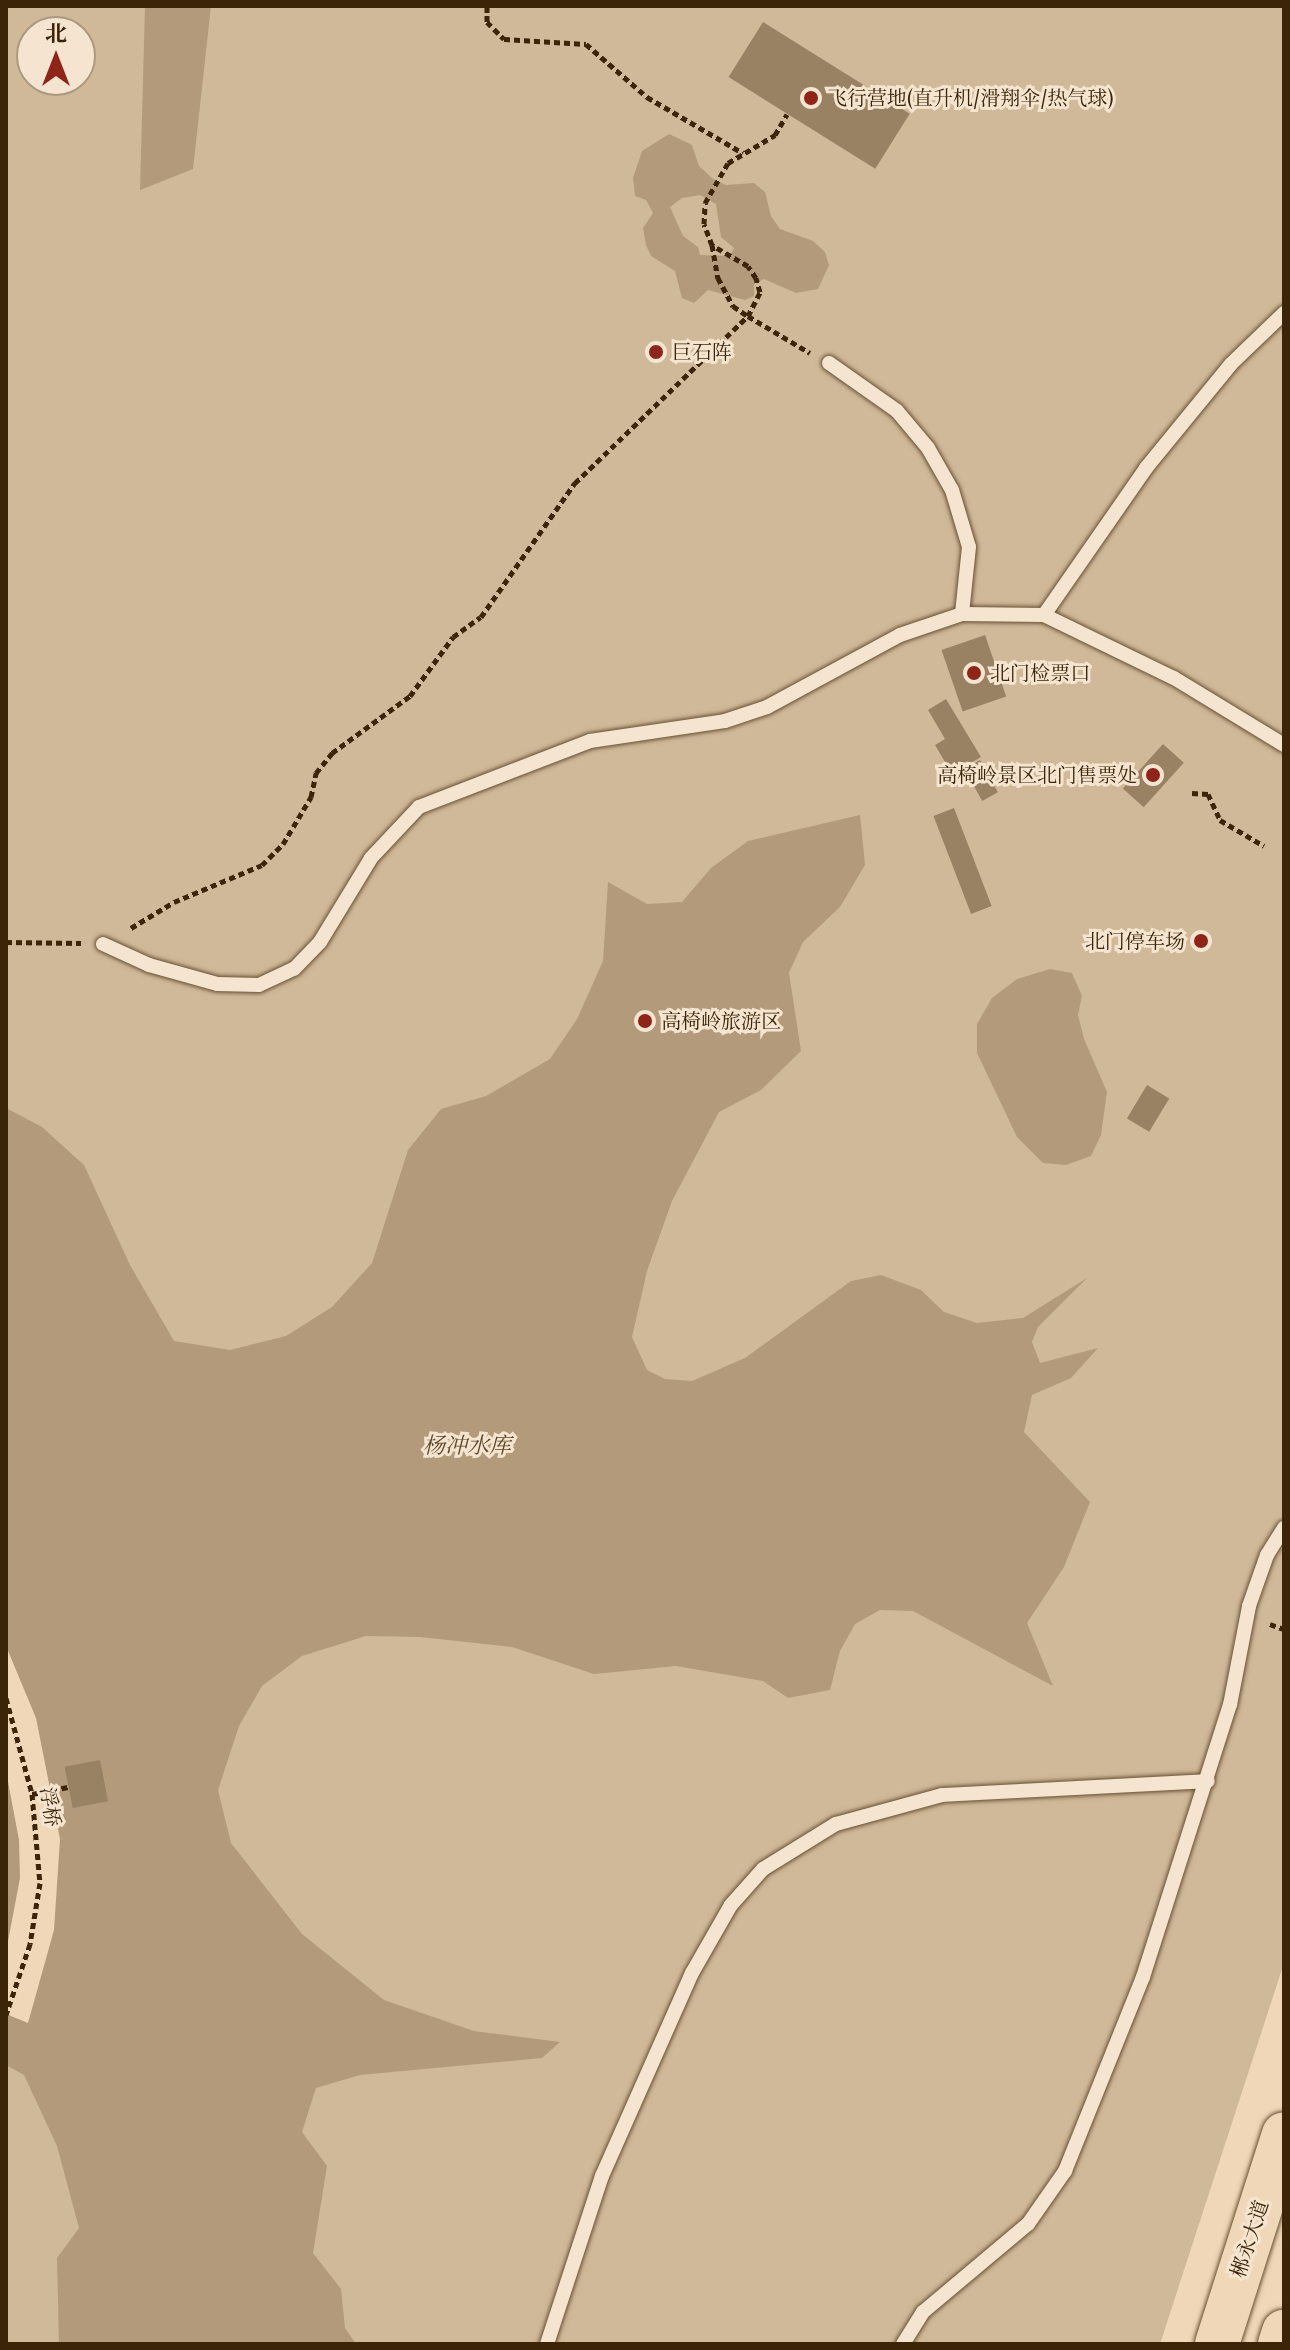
<!DOCTYPE html>
<meta charset="utf-8">
<style>
body{margin:0}
#map{position:relative;width:1290px;height:2350px;overflow:hidden;background:#efd7b7;font-family:"Libre Caslon Text","Noto Serif SC",serif}
div>[style]{position:absolute}
[style*='--x']{left:calc(var(--x)*1px);top:calc(var(--y)*1px);width:calc(var(--w)*1px);rotate:calc(var(--a)*1deg)}
.green>*{inset:0;background:#d0b999}
.water>*{inset:0;background:#b29a7b}
.pier>*{inset:0;background:#efd7b7}
.building>*{inset:0;background:#998163;transform-origin:0 0}
.path>*{height:5px;margin-top:-2.5px;transform-origin:0;background:repeating-linear-gradient(90deg,#3b2407 0 6px,transparent 0 10px)}
.roads{filter:drop-shadow(0 0 2px #685133) drop-shadow(0 0 2px #685133)}
.service>*{height:14px;margin:-7px;padding:0 7px;transform-origin:7px;border-radius:7px;background:#f5e5d0}
.trunk>*{height:44px;margin:-22px;padding:0 22px;transform-origin:22px;border-radius:22px;background:#efd7b7}
.dots>*{width:22px;height:22px;translate:-50% -50%;box-sizing:border-box;border:4px solid #f5e5d0;border-radius:50%}
span{translate:-50% -50%;white-space:nowrap;text-align:center;line-height:1.15;-webkit-text-stroke:6px #f5e5d0;paint-order:stroke}
.poi-label{font-size:20px;color:#3b2407}
.left{translate:0 -50%;text-align:left}
.right{translate:-100% -50%;text-align:right}
.street-label{font-size:20px;color:#3b2407}
.water-label{font-size:22px;color:#5f472a;font-style:italic}
.frame{position:absolute;inset:0;border:8px solid #3b2407;pointer-events:none}
.north{position:absolute;left:16px;top:16px;width:80px;height:80px;box-sizing:border-box;background:#f5e5d0;border:2px solid #ab9880;border-radius:50%;rotate:0deg;font-size:22px;font-weight:700;line-height:32px;text-align:center;color:#3b2407}
.north::after{content:'';display:block;margin:auto;width:28px;height:36px;background:#8f2418;clip-path:polygon(50% 0,100% 100%,50% 72%,0 100%)}
</style>
<div id="map">
<div class="green">
<div style="clip-path:polygon(evenodd,6px 6px,1284px 6px,1284px 1963px,1160px 2344px,6px 2344px,6px 6px,32px 32px,80px 32px,80px 80px,32px 80px,32px 32px)"></div>
</div>
<div class="water">
<div style="clip-path:polygon(145px 6px,211px 6px,193px 169px,140px 190px)"></div>
<div style="clip-path:polygon(evenodd,669px 134px,692px 145px,699px 166px,713px 179px,726px 185px,754px 183px,765px 192px,771px 216px,780px 229px,813px 241px,825px 252px,829px 265px,818px 289px,796px 293px,764px 279px,754px 284px,754px 296px,745px 300px,708px 290px,694px 303px,682px 298px,675px 271px,651px 256px,646px 245px,643px 228px,653px 213px,646px 200px,635px 196px,633px 178px,642px 151px,669px 134px,700px 195px,716px 204px,721px 237px,734px 248px,730px 256px,700px 255px,698px 247px,683px 236px,670px 207px,682px 198px,700px 195px)"></div>
<div style="clip-path:polygon(860px 815px,865px 865px,840px 907px,803px 942px,789px 973px,801px 1051px,761px 1090px,719px 1112px,672px 1201px,647px 1271px,632px 1337px,647px 1370px,665px 1379px,692px 1381px,745px 1358px,851px 1281px,881px 1275px,921px 1290px,944px 1312px,977px 1323px,1023px 1318px,1087px 1278px,1038px 1327px,1032px 1342px,1040px 1363px,1098px 1348px,1071px 1378px,1032px 1395px,1024px 1432px,1090px 1502px,1064px 1567px,1027px 1623px,1053px 1686px,913px 1611px,880px 1610px,855px 1624px,840px 1651px,830px 1690px,788px 1698px,763px 1681px,676px 1666px,594px 1674px,512px 1647px,420px 1637px,366px 1636px,302px 1656px,262px 1686px,239px 1726px,218px 1790px,231px 1843px,302px 1934px,384px 2000px,474px 2031px,560px 2042px,542px 2058px,360px 2075px,316px 2088px,302px 2132px,327px 2166px,313px 2253px,341px 2289px,345px 2328px,356px 2344px,59px 2344px,57px 2258px,79px 2228px,57px 2146px,24px 2075px,6px 2065px,6px 1108px,42px 1127px,84px 1165px,130px 1265px,174px 1341px,230px 1350px,286px 1336px,332px 1307px,372px 1263px,408px 1150px,441px 1109px,486px 1096px,550px 1059px,577px 1019px,603px 961px,608px 882px,647px 904px,682px 902px,711px 868px,748px 841px)"></div>
<div style="clip-path:polygon(1050px 969px,1072px 973px,1082px 996px,1078px 1015px,1084px 1039px,1107px 1092px,1101px 1135px,1091px 1156px,1066px 1165px,1043px 1163px,1017px 1137px,977px 1053px,977px 1024px,992px 998px,1017px 979px)"></div>
</div>
<div class="pier">
<div style="clip-path:polygon(6px 1646px,36px 1718px,60px 1839px,54px 1930px,28px 2023px,6px 2014px,6px 1952px,20px 1878px,19px 1840px,6px 1771px)"></div>
</div>
<div class="building">
<div style="left:763px;top:22px;width:173px;height:65px;rotate:32deg"></div>
<div style="left:985px;top:635px;width:65px;height:46px;rotate:71deg"></div>
<div style="clip-path:polygon(946px 699px,981px 757px,952px 774px,935px 745px,945px 739px,928px 710px)"></div>
<div style="left:1163px;top:744px;width:28px;height:60px;rotate:42deg"></div>
<div style="left:980px;top:760px;width:37px;height:18px;rotate:61deg"></div>
<div style="left:954px;top:808px;width:105px;height:22px;rotate:69deg"></div>
<div style="left:1147px;top:1085px;width:26px;height:39px;rotate:31deg"></div>
<div style="left:100px;top:1760px;width:42px;height:36px;rotate:79deg"></div>
</div>
<div class="path">
<div style="--x:487;--y:6;--w:16;--a:90"></div>
<div style="--x:487;--y:22;--w:24;--a:45"></div>
<div style="--x:504;--y:39;--w:82;--a:3.5"></div>
<div style="--x:586;--y:44;--w:81;--a:41"></div>
<div style="--x:647;--y:97;--w:111;--a:30.3"></div>
<div style="--x:712;--y:245;--w:34;--a:80"></div>
<div style="--x:718;--y:278;--w:32;--a:62"></div>
<div style="--x:733;--y:306;--w:18;--a:34"></div>
<div style="--x:748;--y:316;--w:27;--a:-63"></div>
<div style="--x:760;--y:292;--w:15;--a:-106"></div>
<div style="--x:756;--y:278;--w:14;--a:-124"></div>
<div style="--x:748;--y:266;--w:42;--a:-149.7"></div>
<div style="--x:712;--y:245;--w:22;--a:-111"></div>
<div style="--x:704;--y:224;--w:21;--a:-87"></div>
<div style="--x:705;--y:203;--w:46;--a:-60.1"></div>
<div style="--x:728;--y:163;--w:55;--a:-30.8"></div>
<div style="--x:775;--y:135;--w:24;--a:-60"></div>
<div style="--x:1192;--y:793;--w:16;--a:4"></div>
<div style="--x:1208;--y:794;--w:29;--a:65"></div>
<div style="--x:1220;--y:820;--w:51;--a:30.6"></div>
<div style="--x:131;--y:928;--w:50;--a:-31.2"></div>
<div style="--x:174;--y:902;--w:95;--a:-22.8"></div>
<div style="--x:262;--y:865;--w:30;--a:-45"></div>
<div style="--x:283;--y:844;--w:55;--a:-59.2"></div>
<div style="--x:311;--y:797;--w:25;--a:-78"></div>
<div style="--x:316;--y:773;--w:26;--a:-51"></div>
<div style="--x:332;--y:753;--w:97;--a:-36.2"></div>
<div style="--x:410;--y:696;--w:73;--a:-53.9"></div>
<div style="--x:453;--y:637;--w:34;--a:-36"></div>
<div style="--x:481;--y:617;--w:164;--a:-55"></div>
<div style="--x:575;--y:483;--w:240;--a:-44"></div>
<div style="--x:748;--y:316;--w:72;--a:30.8"></div>
<div style="--x:6;--y:942;--w:75;--a:0.8"></div>
<div style="--x:1270;--y:1624;--w:15;--a:20"></div>
<div style="--x:6;--y:1698;--w:99;--a:74.8"></div>
<div style="--x:32;--y:1794;--w:89;--a:84.9"></div>
<div style="--x:40;--y:1883;--w:62;--a:99.3"></div>
<div style="--x:30;--y:1944;--w:75;--a:108.7"></div>
<div style="--x:32;--y:1794;--w:38;--a:-11"></div>
</div>
<div class="roads">
<div class="service">
<div style="--x:829;--y:363;--w:83;--a:35.2"></div>
<div style="--x:897;--y:411;--w:48;--a:50"></div>
<div style="--x:928;--y:448;--w:48;--a:60.3"></div>
<div style="--x:952;--y:490;--w:59;--a:73.4"></div>
<div style="--x:969;--y:547;--w:67;--a:96"></div>
<div style="--x:1044;--y:615;--w:144;--a:25.9"></div>
<div style="--x:1174;--y:678;--w:129;--a:31.3"></div>
<div style="--x:103;--y:944;--w:51;--a:24.5"></div>
<div style="--x:149;--y:965;--w:71;--a:15.6"></div>
<div style="--x:217;--y:984;--w:42;--a:1.4"></div>
<div style="--x:259;--y:985;--w:38;--a:-25"></div>
<div style="--x:294;--y:969;--w:37;--a:-46"></div>
<div style="--x:320;--y:942;--w:98;--a:-58.7"></div>
<div style="--x:371;--y:858;--w:70;--a:-46.7"></div>
<div style="--x:419;--y:807;--w:183;--a:-21.1"></div>
<div style="--x:590;--y:741;--w:136;--a:-8.4"></div>
<div style="--x:725;--y:721;--w:44;--a:-18.4"></div>
<div style="--x:767;--y:707;--w:151;--a:-28.4"></div>
<div style="--x:900;--y:635;--w:65;--a:-18.7"></div>
<div style="--x:962;--y:614;--w:82;--a:0.7"></div>
<div style="--x:1044;--y:615;--w:179;--a:-55.2"></div>
<div style="--x:1146;--y:468;--w:134;--a:-50.7"></div>
<div style="--x:1231;--y:364;--w:74;--a:-43.9"></div>
<div style="--x:547;--y:2344;--w:177;--a:-71.9"></div>
<div style="--x:602;--y:2176;--w:222;--a:-66.1"></div>
<div style="--x:692;--y:1973;--w:78;--a:-60.2"></div>
<div style="--x:731;--y:1905;--w:48;--a:-48.4"></div>
<div style="--x:763;--y:1869;--w:86;--a:-31.7"></div>
<div style="--x:836;--y:1824;--w:110;--a:-15.3"></div>
<div style="--x:942;--y:1795;--w:266;--a:-3"></div>
<div style="--x:903;--y:2344;--w:38;--a:-58"></div>
<div style="--x:923;--y:2312;--w:137;--a:-40"></div>
<div style="--x:1028;--y:2224;--w:65;--a:-55.1"></div>
<div style="--x:1065;--y:2171;--w:209;--a:-68.1"></div>
<div style="--x:1143;--y:1977;--w:286;--a:-72.3"></div>
<div style="--x:1230;--y:1705;--w:101;--a:-79.1"></div>
<div style="--x:1249;--y:1606;--w:54;--a:-70.6"></div>
<div style="--x:1267;--y:1555;--w:32;--a:-58"></div>
</div>
<div class="trunk">
<div style="--x:1217;--y:2344;--w:220;--a:-72.3"></div>
<div style="--x:1280;--y:2344;--w:13;--a:-72"></div>
</div>
</div>
<div class="dots">
<div style="left:811px;top:98px;background:#8f2418"></div>
<div style="left:656px;top:352px;background:#8f2418"></div>
<div style="left:974px;top:673px;background:#8f2418"></div>
<div style="left:1153px;top:775px;background:#8f2418"></div>
<div style="left:1201px;top:941px;background:#8f2418"></div>
<div style="left:645px;top:1021px;background:#8f2418"></div>
</div>
<div class="poi-label">
<span class="left" style="left:827px;top:98px">飞行营地(直升机/滑翔伞/热气球)</span>
<span class="left" style="left:672px;top:352px">巨石阵</span>
<span class="left" style="left:990px;top:673px">北门检票口</span>
<span class="right" style="left:1137px;top:775px">高椅岭景区北门售票处</span>
<span class="right" style="left:1185px;top:941px">北门停车场</span>
<span class="left" style="left:661px;top:1021px">高椅岭旅游区</span>
</div>
<div class="street-label">
<span style="left:50px;top:1807px;rotate:81deg">浮桥</span>
<span style="left:1250px;top:2239px;rotate:-72deg">郴永大道</span>
</div>
<div class="water-label">
<span style="left:467px;top:1446px">杨冲水库</span>
</div>
<div class="frame"></div>
<div class="north">北</div>
</div>
